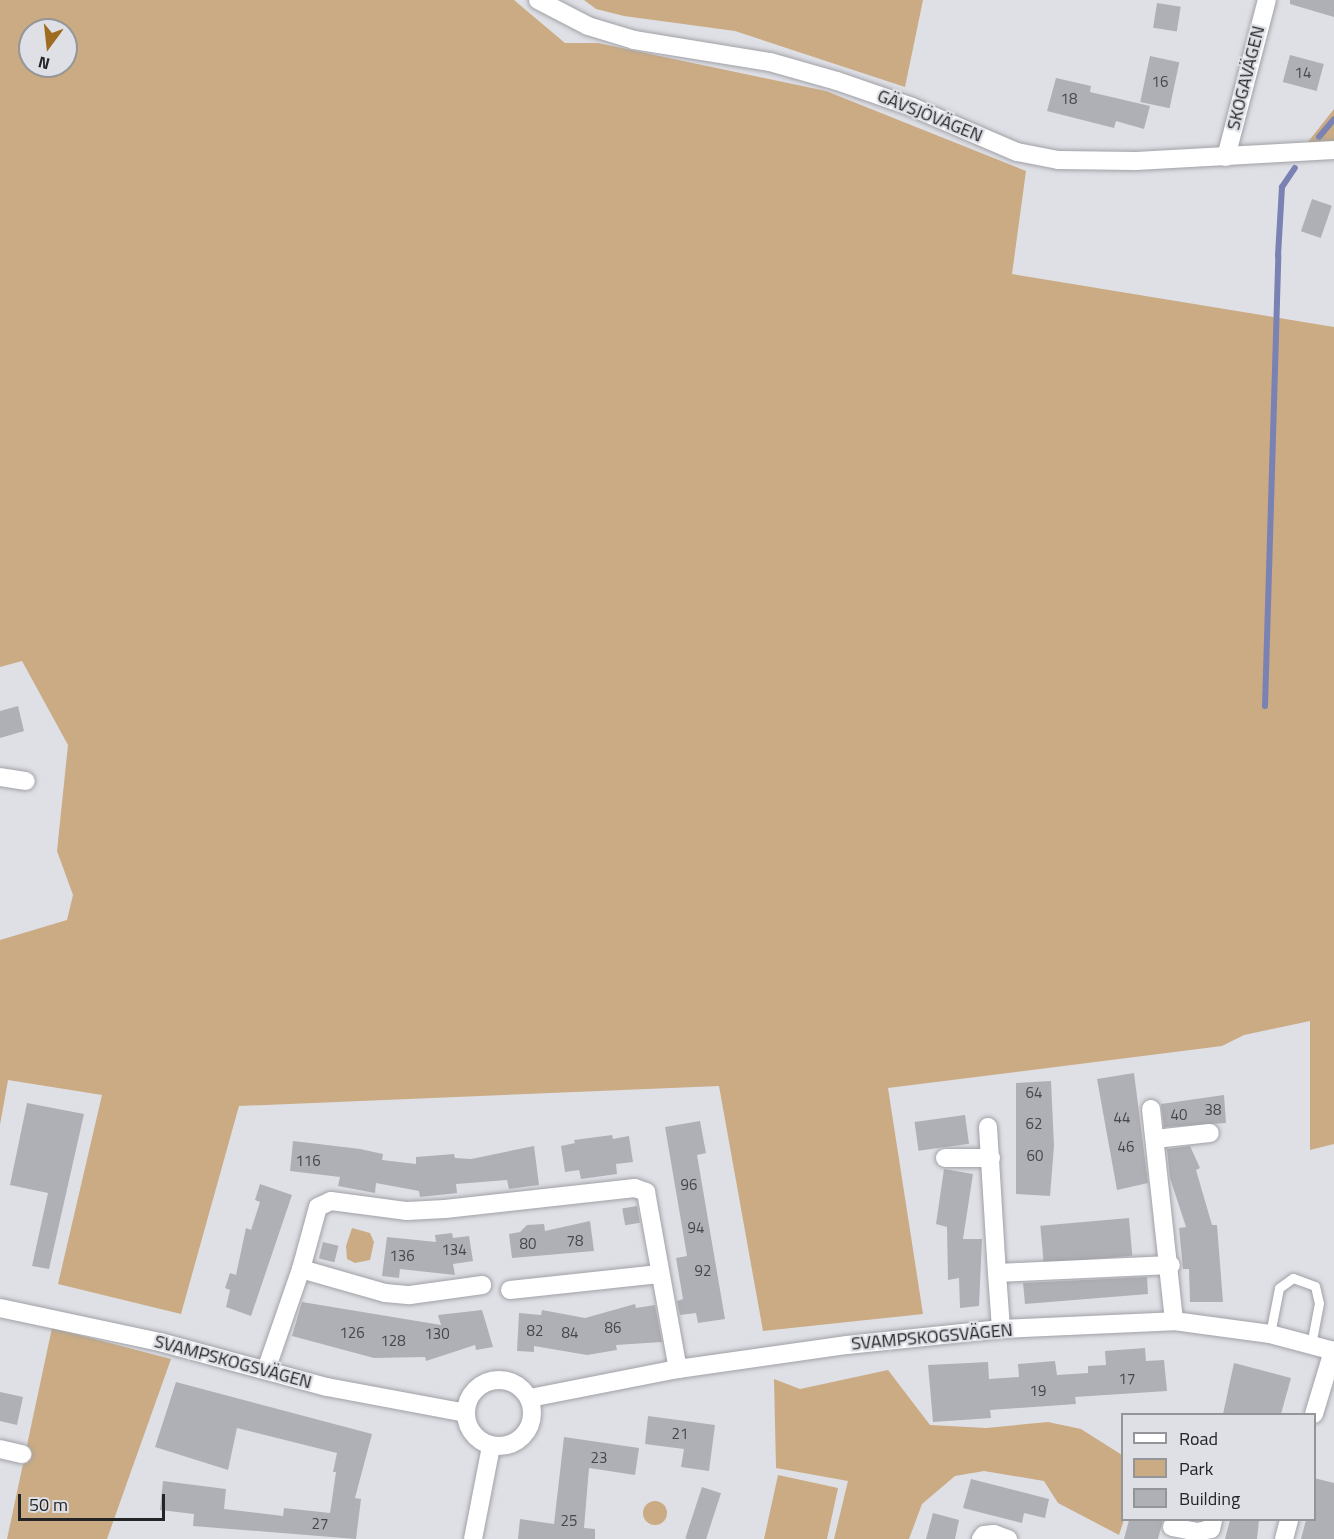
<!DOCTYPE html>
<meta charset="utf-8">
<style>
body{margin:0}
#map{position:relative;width:1334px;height:1539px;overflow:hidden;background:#dfe0e6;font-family:"Titillium Web",sans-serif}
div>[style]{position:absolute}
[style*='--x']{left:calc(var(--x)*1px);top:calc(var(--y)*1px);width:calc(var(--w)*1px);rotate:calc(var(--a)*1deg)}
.green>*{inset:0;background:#caab84}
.round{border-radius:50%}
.stream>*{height:6px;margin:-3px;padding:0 3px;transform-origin:3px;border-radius:3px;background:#7982b2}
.building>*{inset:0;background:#aeb0b5;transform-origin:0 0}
.roads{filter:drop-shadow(0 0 2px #a0a1a7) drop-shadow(0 0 2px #a0a1a7)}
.lane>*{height:9px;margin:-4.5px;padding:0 4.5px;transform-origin:4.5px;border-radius:4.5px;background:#fff}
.street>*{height:18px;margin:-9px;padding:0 9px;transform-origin:9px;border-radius:9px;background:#fff}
.street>.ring{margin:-9px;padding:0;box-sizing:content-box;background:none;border:18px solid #fff;border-radius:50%}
span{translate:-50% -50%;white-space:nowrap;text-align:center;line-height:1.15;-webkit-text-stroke:4.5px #dfe0e6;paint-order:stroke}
.number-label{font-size:15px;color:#46474a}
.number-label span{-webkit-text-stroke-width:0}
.street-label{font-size:18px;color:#232426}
.legend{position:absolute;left:1121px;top:1413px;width:195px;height:108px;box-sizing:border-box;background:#dfe0e6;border:2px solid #949599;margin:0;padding:8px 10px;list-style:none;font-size:18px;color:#232426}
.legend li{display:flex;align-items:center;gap:12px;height:30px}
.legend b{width:30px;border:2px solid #949599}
.north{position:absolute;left:18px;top:18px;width:60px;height:60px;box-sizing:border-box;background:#dfe0e6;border:2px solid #949599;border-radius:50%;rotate:195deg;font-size:16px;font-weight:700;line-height:24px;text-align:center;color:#232426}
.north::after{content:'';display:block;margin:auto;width:21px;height:27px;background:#9d6c20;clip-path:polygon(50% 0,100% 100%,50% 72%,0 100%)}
.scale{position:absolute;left:18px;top:1494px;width:147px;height:27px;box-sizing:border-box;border:3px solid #232426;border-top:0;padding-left:8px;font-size:18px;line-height:21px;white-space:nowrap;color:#232426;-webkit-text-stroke:4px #dfe0e6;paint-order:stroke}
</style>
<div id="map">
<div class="green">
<div style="clip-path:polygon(evenodd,0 0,514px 0,565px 43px,598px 43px,826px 91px,1026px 171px,1012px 274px,1334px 327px,1334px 1144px,1310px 1150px,1310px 1021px,1244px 1035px,1222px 1046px,888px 1088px,923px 1314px,763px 1331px,719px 1086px,239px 1106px,181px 1314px,58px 1284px,102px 1095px,8px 1080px,0 1125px,0 940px,67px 920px,73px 895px,57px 851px,68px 745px,22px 661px,0 667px,0 0,30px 30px,66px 30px,66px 66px,30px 66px,30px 30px)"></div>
<div style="clip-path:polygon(584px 0,923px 0,905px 87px,735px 31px,624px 16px,596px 9px)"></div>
<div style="clip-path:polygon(1334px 109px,1334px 150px,1300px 152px)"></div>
<div style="clip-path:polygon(352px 1228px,370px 1233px,374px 1242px,370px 1260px,355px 1263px,347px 1259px,346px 1246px)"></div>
<div style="clip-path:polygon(52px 1328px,171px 1359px,107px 1539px,7px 1539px)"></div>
<div style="clip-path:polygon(888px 1370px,930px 1425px,986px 1428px,1048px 1422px,1081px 1429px,1122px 1455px,1124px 1520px,1119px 1535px,1058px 1503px,1044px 1481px,984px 1471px,955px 1476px,922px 1504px,909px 1539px,834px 1539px,848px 1481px,776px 1468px,774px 1379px,800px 1389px)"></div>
<div style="clip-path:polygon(778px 1475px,838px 1488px,827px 1539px,764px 1539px)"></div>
<div class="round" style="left:643px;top:1501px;width:24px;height:24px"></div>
</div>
<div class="stream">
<div style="--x:1319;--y:137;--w:23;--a:-50"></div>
<div style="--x:1265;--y:706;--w:450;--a:-88.3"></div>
<div style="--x:1278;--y:256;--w:69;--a:-86.7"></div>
<div style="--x:1282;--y:187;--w:23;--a:-56"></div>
</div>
<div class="building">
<div style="clip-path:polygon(1290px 0,1334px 0,1334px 17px,1290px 4px)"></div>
<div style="left:1157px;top:3px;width:24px;height:25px;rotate:9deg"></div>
<div style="left:1290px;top:55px;width:35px;height:28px;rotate:15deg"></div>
<div style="left:1150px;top:56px;width:30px;height:47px;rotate:12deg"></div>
<div style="clip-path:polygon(1056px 78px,1091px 86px,1090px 92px,1150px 106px,1144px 129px,1116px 121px,1114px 128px,1047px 111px)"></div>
<div style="left:1312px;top:199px;width:21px;height:34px;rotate:19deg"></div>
<div style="clip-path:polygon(18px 706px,24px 731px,0 738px,0 711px)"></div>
<div style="clip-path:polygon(1134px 1073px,1148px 1183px,1117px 1190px,1097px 1079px)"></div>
<div style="clip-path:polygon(1051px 1081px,1054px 1146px,1050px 1196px,1016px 1194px,1016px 1083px)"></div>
<div style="clip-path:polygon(1224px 1095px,1226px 1123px,1164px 1127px,1161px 1104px)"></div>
<div style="clip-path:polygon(27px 1103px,84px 1114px,49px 1269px,32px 1266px,48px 1193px,10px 1185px)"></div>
<div style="left:965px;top:1115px;width:29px;height:51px;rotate:82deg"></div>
<div style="clip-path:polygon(700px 1121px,706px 1153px,697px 1155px,725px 1319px,698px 1323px,696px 1313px,680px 1315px,677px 1301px,683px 1299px,676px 1258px,687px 1256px,665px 1127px)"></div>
<div style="clip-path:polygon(612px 1135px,613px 1139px,629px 1136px,633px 1162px,616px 1164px,617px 1174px,581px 1179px,579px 1170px,565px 1172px,561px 1146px,575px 1143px,574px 1140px)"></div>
<div style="clip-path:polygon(293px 1141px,360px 1149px,383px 1154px,382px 1160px,416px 1164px,416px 1157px,454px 1154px,455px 1158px,471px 1159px,534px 1146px,539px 1185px,509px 1189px,507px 1180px,456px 1184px,457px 1193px,420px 1197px,419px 1191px,376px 1183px,375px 1193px,338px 1186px,340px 1177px,290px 1171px)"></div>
<div style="clip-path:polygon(1190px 1146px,1200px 1168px,1196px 1170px,1212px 1225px,1217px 1225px,1223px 1302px,1190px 1302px,1189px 1269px,1183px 1269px,1179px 1228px,1186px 1227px,1170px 1178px,1167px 1149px)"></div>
<div style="clip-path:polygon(944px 1169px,973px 1174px,963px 1239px,982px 1239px,979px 1306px,960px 1308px,959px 1278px,948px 1280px,947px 1227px,936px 1224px)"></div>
<div style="clip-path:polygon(260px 1184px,292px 1195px,251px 1316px,226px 1307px,230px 1290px,225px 1288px,230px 1273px,236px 1275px,246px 1228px,251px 1230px,260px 1202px,255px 1200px)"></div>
<div style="left:637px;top:1206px;width:17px;height:15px;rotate:80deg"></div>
<div style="left:1129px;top:1218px;width:38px;height:89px;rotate:85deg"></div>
<div style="clip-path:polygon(590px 1221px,594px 1251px,512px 1258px,509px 1234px,520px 1232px,527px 1225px,544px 1224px,545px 1231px)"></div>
<div style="clip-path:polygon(452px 1233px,453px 1238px,469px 1236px,473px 1261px,453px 1264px,455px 1275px,400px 1269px,399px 1278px,382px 1276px,387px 1237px,436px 1242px,435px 1235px)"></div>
<div style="left:323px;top:1242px;width:16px;height:17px;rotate:14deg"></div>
<div style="clip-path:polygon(1147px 1277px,1148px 1294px,1025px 1304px,1023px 1283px)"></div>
<div style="clip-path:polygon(302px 1302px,441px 1325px,438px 1315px,482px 1310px,493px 1347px,476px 1350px,475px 1345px,426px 1361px,425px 1357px,374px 1358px,292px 1336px)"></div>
<div style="clip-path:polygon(635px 1304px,636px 1308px,655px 1305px,662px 1342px,616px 1345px,617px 1350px,587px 1355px,534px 1346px,534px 1352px,517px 1351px,519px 1313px,541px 1315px,542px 1310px,585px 1318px)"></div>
<div style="clip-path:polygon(1145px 1348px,1146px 1361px,1164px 1360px,1167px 1391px,1075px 1397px,1076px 1404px,990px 1410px,991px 1418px,933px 1422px,928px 1365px,988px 1362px,989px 1379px,1019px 1377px,1018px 1364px,1055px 1361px,1057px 1375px,1088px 1373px,1088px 1366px,1106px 1365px,1105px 1351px)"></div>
<div style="clip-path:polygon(1234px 1363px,1291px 1378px,1281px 1414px,1223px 1414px)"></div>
<div style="clip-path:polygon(176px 1382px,372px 1434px,355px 1498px,361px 1499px,356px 1539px,193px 1526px,194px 1514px,160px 1510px,163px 1481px,226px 1489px,224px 1509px,283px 1516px,284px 1508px,330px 1513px,336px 1472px,333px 1472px,337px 1453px,237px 1428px,228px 1470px,155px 1447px)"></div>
<div style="clip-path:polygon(0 1392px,23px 1397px,17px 1425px,0 1421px)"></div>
<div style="clip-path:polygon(648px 1416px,715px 1425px,709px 1471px,681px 1467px,684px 1449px,645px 1444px)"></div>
<div style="clip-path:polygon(564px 1437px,639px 1448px,635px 1475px,589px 1468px,584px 1528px,595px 1529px,595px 1539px,518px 1539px,520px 1519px,554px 1524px)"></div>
<div style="clip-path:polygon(1314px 1478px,1334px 1483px,1334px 1539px,1301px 1539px,1306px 1520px,1314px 1520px)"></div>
<div style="clip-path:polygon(971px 1479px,1049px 1499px,1045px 1518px,1024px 1513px,1022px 1523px,963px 1508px)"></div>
<div style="left:702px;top:1487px;width:20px;height:54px;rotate:18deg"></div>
<div style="clip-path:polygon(933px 1513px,959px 1520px,955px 1539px,926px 1539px)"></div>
<div style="clip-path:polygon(1129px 1520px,1163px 1520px,1158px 1539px,1124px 1539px)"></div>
<div style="clip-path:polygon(1230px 1520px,1259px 1520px,1257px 1539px,1225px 1539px)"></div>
</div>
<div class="roads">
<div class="lane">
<div style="--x:1270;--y:1334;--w:47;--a:-78.9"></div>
<div style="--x:1279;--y:1288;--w:17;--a:-36"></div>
<div style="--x:1293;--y:1278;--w:23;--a:20"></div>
<div style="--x:1315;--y:1286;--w:17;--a:77"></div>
<div style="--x:1319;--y:1303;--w:43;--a:100.8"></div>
</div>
<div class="street">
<div style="--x:538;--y:0;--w:56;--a:27.5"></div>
<div style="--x:588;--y:26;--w:48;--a:16.9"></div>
<div style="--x:634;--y:40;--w:138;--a:9.2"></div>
<div style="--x:770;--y:62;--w:70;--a:15.8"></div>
<div style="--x:837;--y:81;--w:79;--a:19.1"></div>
<div style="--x:912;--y:107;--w:114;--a:23.2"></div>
<div style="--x:1017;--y:152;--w:42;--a:11"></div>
<div style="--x:1058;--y:160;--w:78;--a:0.7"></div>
<div style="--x:1136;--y:161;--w:198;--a:-3.2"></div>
<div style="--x:1226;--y:157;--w:162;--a:-75.4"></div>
<div style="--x:0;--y:777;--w:26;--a:9"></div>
<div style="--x:1151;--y:1109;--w:213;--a:83.8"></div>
<div style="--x:988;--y:1127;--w:146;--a:86.5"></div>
<div style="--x:997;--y:1273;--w:174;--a:-2.6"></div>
<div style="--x:1155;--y:1139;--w:55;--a:-6.2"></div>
<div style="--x:945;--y:1158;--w:46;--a:0"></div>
<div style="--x:301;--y:1269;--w:87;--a:15.9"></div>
<div style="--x:385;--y:1293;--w:25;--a:5"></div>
<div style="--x:410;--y:1295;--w:73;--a:-7.9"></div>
<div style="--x:997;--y:1273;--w:56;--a:85.9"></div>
<div style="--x:510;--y:1290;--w:150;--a:-6.1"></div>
<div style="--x:0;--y:1308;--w:164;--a:12"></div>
<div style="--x:160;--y:1342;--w:173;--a:15.1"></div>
<div style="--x:327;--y:1387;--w:141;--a:10.6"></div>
<div style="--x:266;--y:1370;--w:107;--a:-70.9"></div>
<div style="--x:301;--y:1269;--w:64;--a:-74.7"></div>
<div style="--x:318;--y:1207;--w:14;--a:-25"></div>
<div style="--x:331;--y:1201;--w:77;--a:7.5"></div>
<div style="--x:407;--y:1211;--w:38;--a:-3"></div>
<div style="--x:445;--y:1209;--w:191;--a:-6.3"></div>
<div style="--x:635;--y:1188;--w:12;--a:20"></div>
<div style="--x:646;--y:1192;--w:180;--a:79.8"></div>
<div class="ring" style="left:466px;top:1380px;width:48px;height:48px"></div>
<div style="--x:530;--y:1398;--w:151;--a:-11.1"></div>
<div style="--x:678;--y:1369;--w:171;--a:-8.1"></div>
<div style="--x:847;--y:1345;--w:155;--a:-5.9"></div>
<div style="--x:1001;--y:1329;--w:173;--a:-2.6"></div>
<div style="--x:1174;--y:1321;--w:97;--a:7.7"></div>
<div style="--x:1270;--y:1334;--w:66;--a:14.9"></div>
<div style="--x:1314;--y:1414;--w:66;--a:-73.2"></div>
<div style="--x:0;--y:1449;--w:23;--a:13"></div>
<div style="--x:1172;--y:1527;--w:26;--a:11"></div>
<div style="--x:1198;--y:1532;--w:13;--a:-13"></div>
<div style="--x:1211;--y:1529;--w:9;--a:-77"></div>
<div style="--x:473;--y:1539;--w:95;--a:-79"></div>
<div style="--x:981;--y:1539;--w:5;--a:-53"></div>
<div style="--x:984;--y:1535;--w:10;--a:-6"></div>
<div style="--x:994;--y:1534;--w:15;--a:20"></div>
<div style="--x:1284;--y:1539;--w:20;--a:-75"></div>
</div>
</div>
<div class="number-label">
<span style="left:1303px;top:73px">14</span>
<span style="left:1160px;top:82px">16</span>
<span style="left:1069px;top:99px">18</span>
<span style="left:1034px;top:1093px">64</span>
<span style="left:1213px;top:1110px">38</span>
<span style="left:1179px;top:1115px">40</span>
<span style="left:1122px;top:1118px">44</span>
<span style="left:1034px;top:1124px">62</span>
<span style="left:1126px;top:1147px">46</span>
<span style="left:1035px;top:1156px">60</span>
<span style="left:308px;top:1161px">116</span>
<span style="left:689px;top:1185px">96</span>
<span style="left:696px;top:1228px">94</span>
<span style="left:575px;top:1241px">78</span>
<span style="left:528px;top:1244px">80</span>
<span style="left:454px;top:1250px">134</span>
<span style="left:402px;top:1256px">136</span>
<span style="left:703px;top:1271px">92</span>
<span style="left:613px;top:1328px">86</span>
<span style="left:535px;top:1331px">82</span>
<span style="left:352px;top:1333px">126</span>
<span style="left:570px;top:1333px">84</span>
<span style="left:437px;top:1334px">130</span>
<span style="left:393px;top:1341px">128</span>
<span style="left:1127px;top:1379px">17</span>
<span style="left:1038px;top:1391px">19</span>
<span style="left:680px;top:1434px">21</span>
<span style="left:599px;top:1458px">23</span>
<span style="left:569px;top:1521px">25</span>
<span style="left:320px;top:1524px">27</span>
</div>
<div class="street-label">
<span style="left:1246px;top:78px;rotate:-76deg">SKOGAVÄGEN</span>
<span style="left:930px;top:116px;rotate:22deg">GÄVSJÖVÄGEN</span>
<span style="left:932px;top:1337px;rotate:-5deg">SVAMPSKOGSVÄGEN</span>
<span style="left:233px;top:1362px;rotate:15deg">SVAMPSKOGSVÄGEN</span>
</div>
<ul class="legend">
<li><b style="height:8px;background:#fff"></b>Road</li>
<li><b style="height:16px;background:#caab84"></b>Park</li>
<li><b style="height:16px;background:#aeb0b5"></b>Building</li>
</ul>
<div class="north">N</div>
<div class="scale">50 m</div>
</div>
